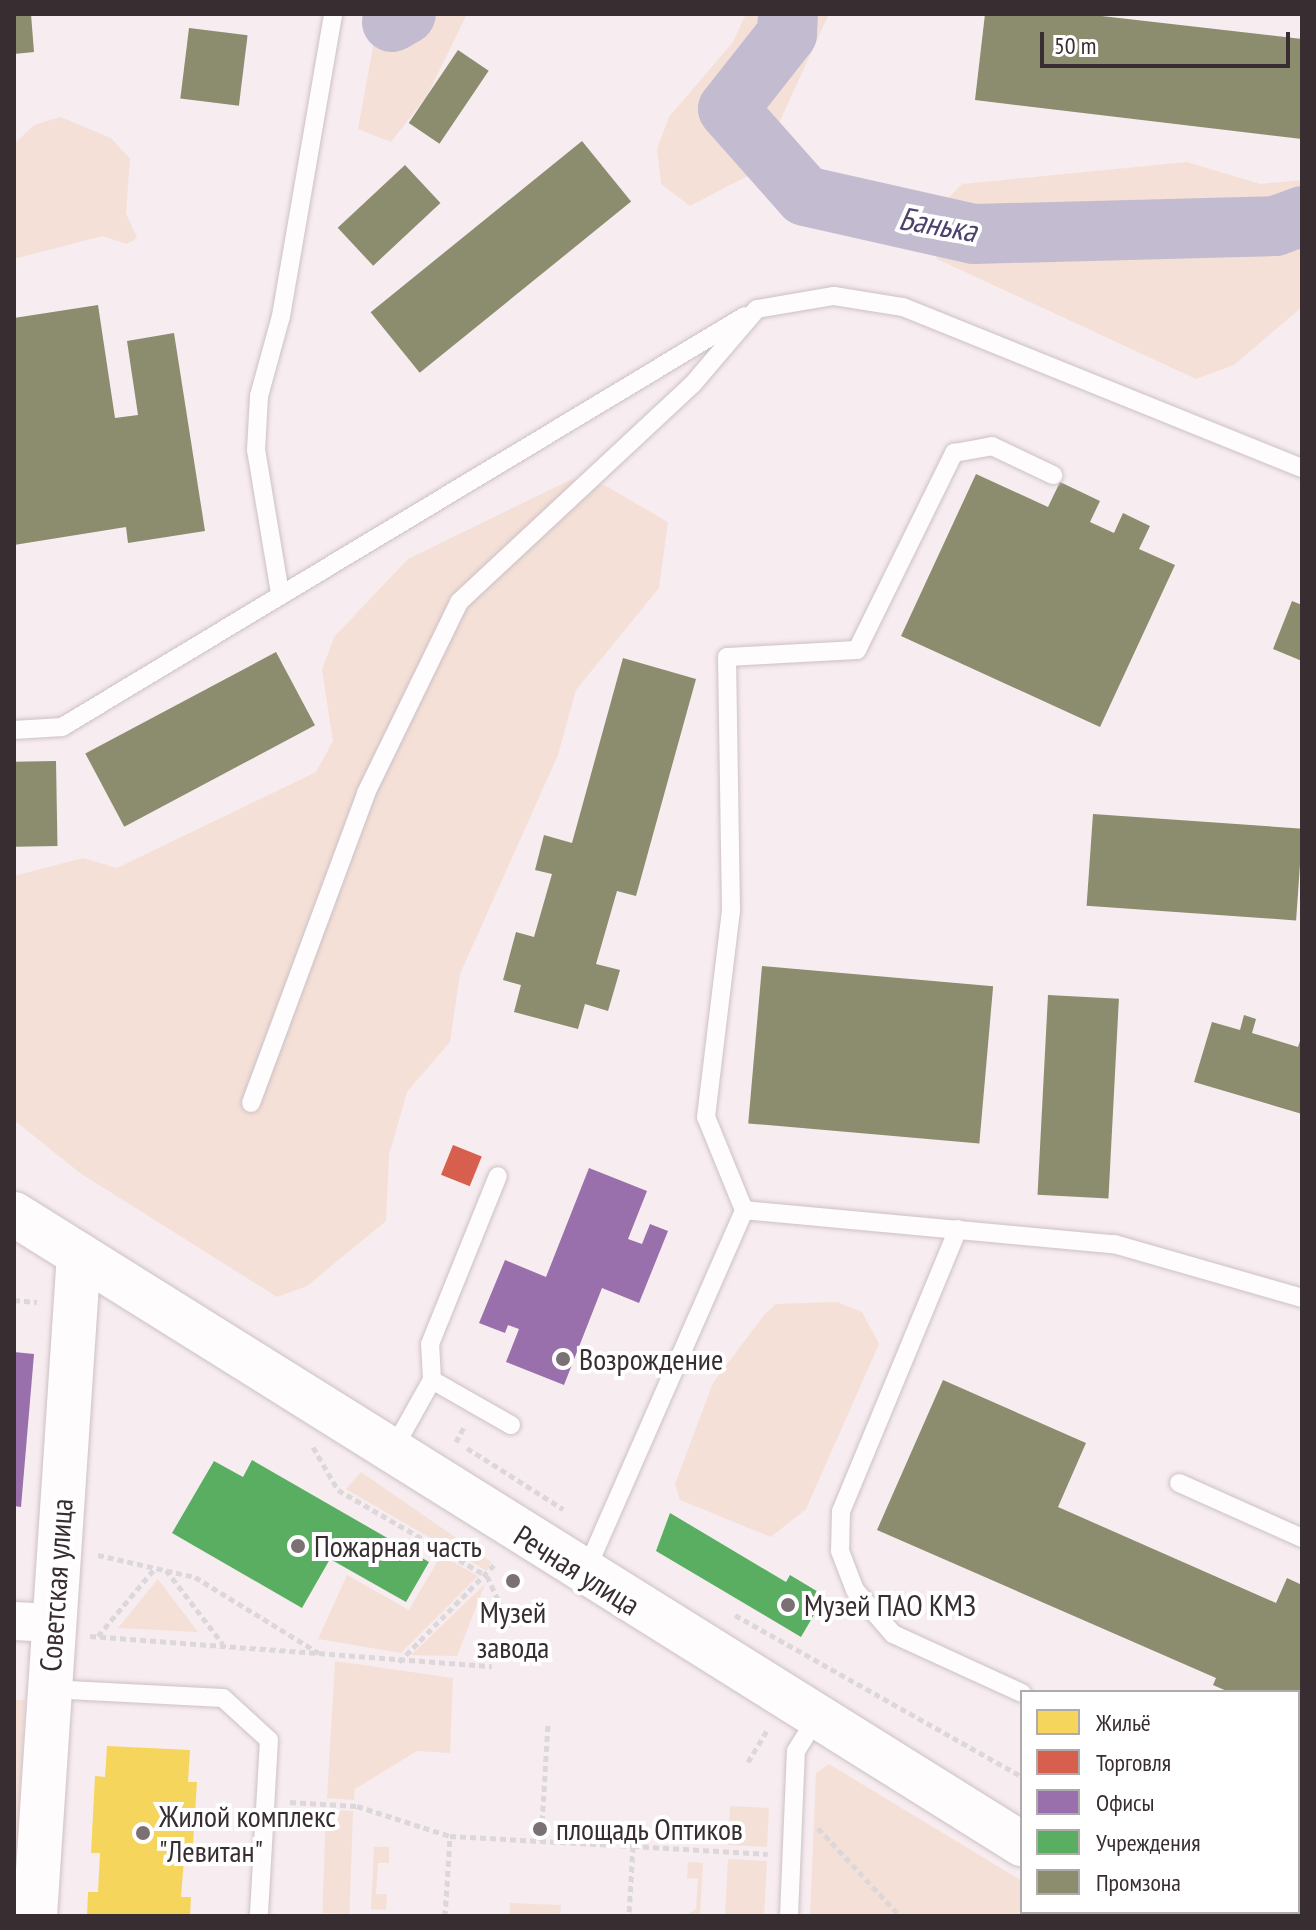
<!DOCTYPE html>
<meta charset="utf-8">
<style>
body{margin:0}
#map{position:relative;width:1316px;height:1930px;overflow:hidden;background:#f7ecef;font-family:"PT Sans Narrow",sans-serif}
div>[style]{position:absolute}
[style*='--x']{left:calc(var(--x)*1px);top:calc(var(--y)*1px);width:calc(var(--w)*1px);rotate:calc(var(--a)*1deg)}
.green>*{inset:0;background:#f5e0d7;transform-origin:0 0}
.homes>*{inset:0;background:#f6d55c}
.shops>*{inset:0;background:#d6604d;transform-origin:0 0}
.offices>*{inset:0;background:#9970ab}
.public>*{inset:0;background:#5aae61}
.industry>*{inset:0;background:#8c8c6e;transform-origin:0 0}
.river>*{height:60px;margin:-30px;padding:0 30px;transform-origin:30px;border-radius:30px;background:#c3bcd1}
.path>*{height:5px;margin-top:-2.5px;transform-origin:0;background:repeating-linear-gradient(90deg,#dcd8da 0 6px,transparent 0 10px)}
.roads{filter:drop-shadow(0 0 2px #ccc1c5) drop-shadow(0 0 2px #ccc1c5)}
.lane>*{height:18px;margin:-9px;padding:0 9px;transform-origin:9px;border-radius:9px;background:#fefcfd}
.street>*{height:38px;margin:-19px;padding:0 19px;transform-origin:19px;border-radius:19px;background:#fefcfd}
.secondary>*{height:44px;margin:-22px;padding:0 22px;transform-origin:22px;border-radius:22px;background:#fefcfd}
.dots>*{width:22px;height:22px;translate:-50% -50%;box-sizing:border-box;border:4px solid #fff;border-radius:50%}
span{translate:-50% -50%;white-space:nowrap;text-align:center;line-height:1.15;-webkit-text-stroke:8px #fff;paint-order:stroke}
.poi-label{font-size:30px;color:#382d31}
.left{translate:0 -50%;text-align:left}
.street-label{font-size:30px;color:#382d31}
.water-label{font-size:32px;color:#4d416d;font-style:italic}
.frame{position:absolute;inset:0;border:16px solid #382d31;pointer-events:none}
.legend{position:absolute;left:1020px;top:1690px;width:280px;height:224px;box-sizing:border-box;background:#fff;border:2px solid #afabad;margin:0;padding:10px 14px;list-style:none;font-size:24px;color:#382d31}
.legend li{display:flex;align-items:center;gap:16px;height:40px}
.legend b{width:40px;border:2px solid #afabad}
.scale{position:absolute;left:1040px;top:32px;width:250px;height:36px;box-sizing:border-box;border:4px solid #382d31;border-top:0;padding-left:10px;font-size:24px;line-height:28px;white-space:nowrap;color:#382d31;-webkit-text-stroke:6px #fff;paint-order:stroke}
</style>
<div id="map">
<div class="green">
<div style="clip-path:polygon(379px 14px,467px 14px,427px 96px,391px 142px,358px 129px)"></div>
<div style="clip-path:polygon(746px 14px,829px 14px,757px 171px,690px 206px,661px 184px,657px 149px,669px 117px,733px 42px)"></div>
<div style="clip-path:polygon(60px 117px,111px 138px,130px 159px,126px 213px,137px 238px,127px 244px,102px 236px,14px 259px,14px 144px,34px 125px)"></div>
<div style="clip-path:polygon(1187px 162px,1260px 184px,1302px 180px,1302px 307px,1234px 365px,1196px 379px,937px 259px,922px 225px,962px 184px)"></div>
<div style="clip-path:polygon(572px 479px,606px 486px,668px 522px,659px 588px,576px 690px,558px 755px,460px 974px,450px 1042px,407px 1092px,389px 1155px,386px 1221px,307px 1286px,277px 1297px,80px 1173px,14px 1120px,14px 876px,83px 858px,117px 868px,316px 772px,333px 741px,322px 670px,334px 637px,408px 559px)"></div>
<div style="clip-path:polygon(837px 1302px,862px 1312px,879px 1344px,806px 1509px,771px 1537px,680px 1500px,675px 1484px,713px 1383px,764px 1315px,776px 1304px)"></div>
<div style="clip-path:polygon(361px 1472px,491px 1562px,487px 1571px,346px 1489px)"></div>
<div style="clip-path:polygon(441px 1555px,478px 1576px,401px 1653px,318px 1639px,347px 1575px,409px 1610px)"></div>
<div style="clip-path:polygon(158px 1579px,198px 1632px,118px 1628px)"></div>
<div style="clip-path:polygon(485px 1584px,457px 1656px,411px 1655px)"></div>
<div style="clip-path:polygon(335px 1661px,453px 1678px,450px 1753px,417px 1751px,355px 1789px,354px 1800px,327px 1798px)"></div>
<div style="clip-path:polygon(14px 1700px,25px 1700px,14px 1906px)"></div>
<div style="clip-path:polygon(829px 1764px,1022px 1881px,1022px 1912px,1079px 1916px,810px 1916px,816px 1773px)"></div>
<div style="left:730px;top:1806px;width:39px;height:39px;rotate:3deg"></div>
<div style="left:326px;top:1810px;width:27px;height:103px;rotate:2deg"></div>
<div style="clip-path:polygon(374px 1847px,389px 1847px,389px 1863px,378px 1863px,376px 1894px,387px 1894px,386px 1910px,371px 1909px)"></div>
<div style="left:728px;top:1859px;width:39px;height:57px;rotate:3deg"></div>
<div style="clip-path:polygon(688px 1862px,703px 1863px,700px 1916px,685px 1916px,696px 1909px,698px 1879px,687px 1878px)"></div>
<div style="clip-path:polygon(510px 1903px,561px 1905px,560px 1916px,510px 1916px)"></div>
</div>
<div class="homes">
<div style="clip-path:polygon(107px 1746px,190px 1750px,188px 1782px,197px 1782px,192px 1859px,184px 1858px,181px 1897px,191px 1897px,190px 1916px,87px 1916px,88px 1892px,98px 1892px,100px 1853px,91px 1853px,95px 1776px,105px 1777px)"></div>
</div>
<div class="shops">
<div style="left:453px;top:1145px;width:31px;height:32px;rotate:22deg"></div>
</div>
<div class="offices">
<div style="clip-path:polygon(589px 1168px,647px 1191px,628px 1239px,642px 1244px,650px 1224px,668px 1231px,639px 1303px,602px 1288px,564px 1385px,506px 1362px,519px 1329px,508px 1325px,505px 1333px,479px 1323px,505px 1260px,546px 1277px)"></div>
<div style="clip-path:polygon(14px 1352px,34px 1354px,21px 1507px,14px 1506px)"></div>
</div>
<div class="public">
<div style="clip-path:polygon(252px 1460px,429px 1562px,406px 1602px,330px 1559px,302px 1608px,172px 1533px,214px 1461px,243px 1477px)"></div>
<div style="clip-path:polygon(670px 1513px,786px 1582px,790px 1575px,825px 1596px,801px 1637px,656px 1551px)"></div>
</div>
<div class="industry">
<div style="clip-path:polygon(14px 14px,31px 14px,34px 52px,14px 54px)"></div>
<div style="clip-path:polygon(985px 14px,1084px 14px,1302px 39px,1302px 139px,975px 100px)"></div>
<div style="left:189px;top:28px;width:59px;height:71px;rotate:7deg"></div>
<div style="left:458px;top:50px;width:37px;height:88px;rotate:34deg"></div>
<div style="left:582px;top:141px;width:78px;height:272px;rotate:51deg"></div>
<div style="left:405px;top:165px;width:52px;height:92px;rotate:47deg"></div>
<div style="clip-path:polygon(98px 305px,115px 418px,138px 415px,127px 341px,174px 333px,205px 531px,128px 543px,126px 527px,14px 545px,14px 318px)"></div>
<div style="clip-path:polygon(976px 474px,1048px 507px,1060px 482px,1100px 501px,1090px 522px,1114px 533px,1123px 513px,1150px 526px,1139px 549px,1175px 565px,1100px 727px,901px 636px)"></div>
<div style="clip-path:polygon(1292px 601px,1302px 605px,1302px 661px,1273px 649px)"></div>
<div style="left:276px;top:652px;width:83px;height:216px;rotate:62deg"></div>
<div style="clip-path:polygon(623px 658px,696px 679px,636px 896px,617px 891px,596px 964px,620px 970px,608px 1011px,585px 1004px,578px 1029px,514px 1012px,521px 985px,503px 980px,516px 932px,534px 937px,552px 874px,535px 870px,544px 835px,572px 843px)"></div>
<div style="left:56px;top:761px;width:85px;height:42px;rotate:89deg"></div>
<div style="left:1093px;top:814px;width:210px;height:92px;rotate:4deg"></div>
<div style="left:762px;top:966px;width:232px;height:158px;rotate:5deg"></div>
<div style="left:1048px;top:995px;width:71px;height:200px;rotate:3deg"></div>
<div style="clip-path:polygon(1244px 1015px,1256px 1019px,1252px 1033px,1298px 1047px,1302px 1035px,1302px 1114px,1194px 1082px,1212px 1022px,1240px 1030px)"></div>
<div style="clip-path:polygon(943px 1380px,1086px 1443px,1058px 1507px,1276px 1603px,1287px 1578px,1302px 1585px,1302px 1724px,1298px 1692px,1229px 1692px,1213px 1685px,1216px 1678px,877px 1530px)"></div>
</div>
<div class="river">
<div style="--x:788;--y:14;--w:20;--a:93"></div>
<div style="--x:787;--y:34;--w:95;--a:128.2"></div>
<div style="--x:728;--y:109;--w:116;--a:48.5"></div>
<div style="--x:805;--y:196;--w:173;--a:12.7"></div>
<div style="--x:974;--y:234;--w:301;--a:-1.5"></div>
<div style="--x:1275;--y:226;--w:29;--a:-20"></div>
<div style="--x:392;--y:22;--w:16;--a:-30"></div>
</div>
<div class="path">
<div style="--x:14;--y:1300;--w:23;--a:5"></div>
<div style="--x:456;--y:1442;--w:17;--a:-62"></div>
<div style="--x:313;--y:1447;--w:50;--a:59.8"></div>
<div style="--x:338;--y:1490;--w:172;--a:30"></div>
<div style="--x:487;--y:1576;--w:56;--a:64.8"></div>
<div style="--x:467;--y:1448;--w:114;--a:32.4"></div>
<div style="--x:98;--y:1555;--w:99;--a:12.8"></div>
<div style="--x:195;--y:1577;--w:145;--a:31.5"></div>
<div style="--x:166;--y:1570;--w:93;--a:52.4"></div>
<div style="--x:735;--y:1615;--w:330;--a:29.4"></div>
<div style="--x:90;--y:1636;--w:403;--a:4.3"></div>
<div style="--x:98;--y:1636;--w:90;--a:-50"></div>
<div style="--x:399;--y:1662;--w:140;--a:-45.6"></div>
<div style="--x:748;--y:1762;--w:39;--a:-59"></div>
<div style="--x:290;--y:1802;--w:67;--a:3.4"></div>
<div style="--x:357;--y:1806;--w:98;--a:17.9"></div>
<div style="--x:450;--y:1836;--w:183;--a:3.1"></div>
<div style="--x:633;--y:1846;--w:70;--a:93.3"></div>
<div style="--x:818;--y:1828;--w:120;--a:47"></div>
<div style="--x:541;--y:1841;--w:117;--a:-86.6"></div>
<div style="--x:633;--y:1846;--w:135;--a:3.4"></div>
<div style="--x:1251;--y:1912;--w:7;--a:34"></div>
<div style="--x:445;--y:1916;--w:80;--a:-86.4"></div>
</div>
<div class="roads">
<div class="lane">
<div style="--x:280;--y:593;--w:145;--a:-99.5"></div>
<div style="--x:256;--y:450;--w:54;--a:-86.8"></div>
<div style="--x:259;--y:396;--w:83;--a:-74.6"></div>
<div style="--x:281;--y:316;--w:306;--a:-80.2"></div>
<div style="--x:14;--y:730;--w:48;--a:-3.6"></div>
<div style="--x:62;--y:727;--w:797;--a:-31.04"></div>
<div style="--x:251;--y:1103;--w:331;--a:-69.6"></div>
<div style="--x:366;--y:793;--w:212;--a:-64"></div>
<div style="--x:459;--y:602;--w:318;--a:-43"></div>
<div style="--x:692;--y:385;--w:100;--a:-49.5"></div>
<div style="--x:757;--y:309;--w:78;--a:-9.6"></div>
<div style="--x:834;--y:296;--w:70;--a:9.1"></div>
<div style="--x:903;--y:307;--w:430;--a:22"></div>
<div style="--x:744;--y:1210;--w:100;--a:-112.2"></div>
<div style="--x:706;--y:1117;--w:208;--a:-83.1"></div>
<div style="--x:731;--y:911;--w:254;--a:-90.9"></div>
<div style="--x:727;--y:657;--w:130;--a:-3.1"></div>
<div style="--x:857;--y:650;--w:220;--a:-63.8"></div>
<div style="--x:954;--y:453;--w:39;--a:-10"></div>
<div style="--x:992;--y:446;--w:68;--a:25.4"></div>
<div style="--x:958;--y:1229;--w:305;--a:112.5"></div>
<div style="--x:841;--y:1511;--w:40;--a:91.4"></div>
<div style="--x:840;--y:1551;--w:42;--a:69"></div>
<div style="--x:855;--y:1590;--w:58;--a:49.2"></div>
<div style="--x:893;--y:1634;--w:142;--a:24.6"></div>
<div style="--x:432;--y:1380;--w:91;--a:29.7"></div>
<div style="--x:391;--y:1453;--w:84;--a:-60.7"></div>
<div style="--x:432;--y:1380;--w:36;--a:-93"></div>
<div style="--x:430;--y:1344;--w:181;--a:-68"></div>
<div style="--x:1179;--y:1483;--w:135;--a:24.1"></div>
<div style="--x:585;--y:1573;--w:396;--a:-66.3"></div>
<div style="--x:744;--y:1210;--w:372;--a:5.3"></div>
<div style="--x:1114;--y:1244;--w:196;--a:16"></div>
<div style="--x:49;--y:1689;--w:174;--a:3"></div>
<div style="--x:223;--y:1698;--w:62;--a:42.4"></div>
<div style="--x:269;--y:1740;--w:176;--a:93.3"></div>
<div style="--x:1298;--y:1817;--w:4;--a:27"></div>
<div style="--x:789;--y:1916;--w:165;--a:-87.6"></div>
<div style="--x:796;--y:1751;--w:40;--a:-58"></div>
</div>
<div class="street">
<div style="--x:14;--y:1621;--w:39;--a:3"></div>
</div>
<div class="secondary">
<div style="--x:14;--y:1214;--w:1189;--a:32.01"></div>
<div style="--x:1130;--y:1912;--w:8;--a:30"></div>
<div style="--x:35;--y:1916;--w:663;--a:-86.2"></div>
</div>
</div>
<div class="dots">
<div style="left:563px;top:1359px;background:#7b7074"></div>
<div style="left:298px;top:1546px;background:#7b7074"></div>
<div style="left:513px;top:1581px;background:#7b7074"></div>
<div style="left:788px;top:1605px;background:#7b7074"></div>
<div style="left:540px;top:1829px;background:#7b7074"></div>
<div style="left:143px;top:1833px;background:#7b7074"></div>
</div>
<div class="poi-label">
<span class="left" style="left:579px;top:1359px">Возрождение</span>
<span class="left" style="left:314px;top:1546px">Пожарная часть</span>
<span class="left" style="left:804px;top:1605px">Музей ПАО КМЗ</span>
<span style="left:513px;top:1629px">Музей<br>завода</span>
<span class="left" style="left:159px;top:1833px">Жилой комплекс<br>"Левитан"</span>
<span class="left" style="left:556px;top:1829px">площадь Оптиков</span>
</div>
<div class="street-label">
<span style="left:577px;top:1570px;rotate:32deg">Речная улица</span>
<span style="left:56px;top:1585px;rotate:-86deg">Советская улица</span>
</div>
<div class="water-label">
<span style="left:938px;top:224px;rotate:10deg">Банька</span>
</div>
<div class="frame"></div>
<ul class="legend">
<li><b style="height:22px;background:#f6d55c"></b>Жильё</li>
<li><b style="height:22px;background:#d6604d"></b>Торговля</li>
<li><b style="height:22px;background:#9970ab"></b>Офисы</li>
<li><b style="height:22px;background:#5aae61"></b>Учреждения</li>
<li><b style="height:22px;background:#8c8c6e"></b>Промзона</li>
</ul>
<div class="scale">50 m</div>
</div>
